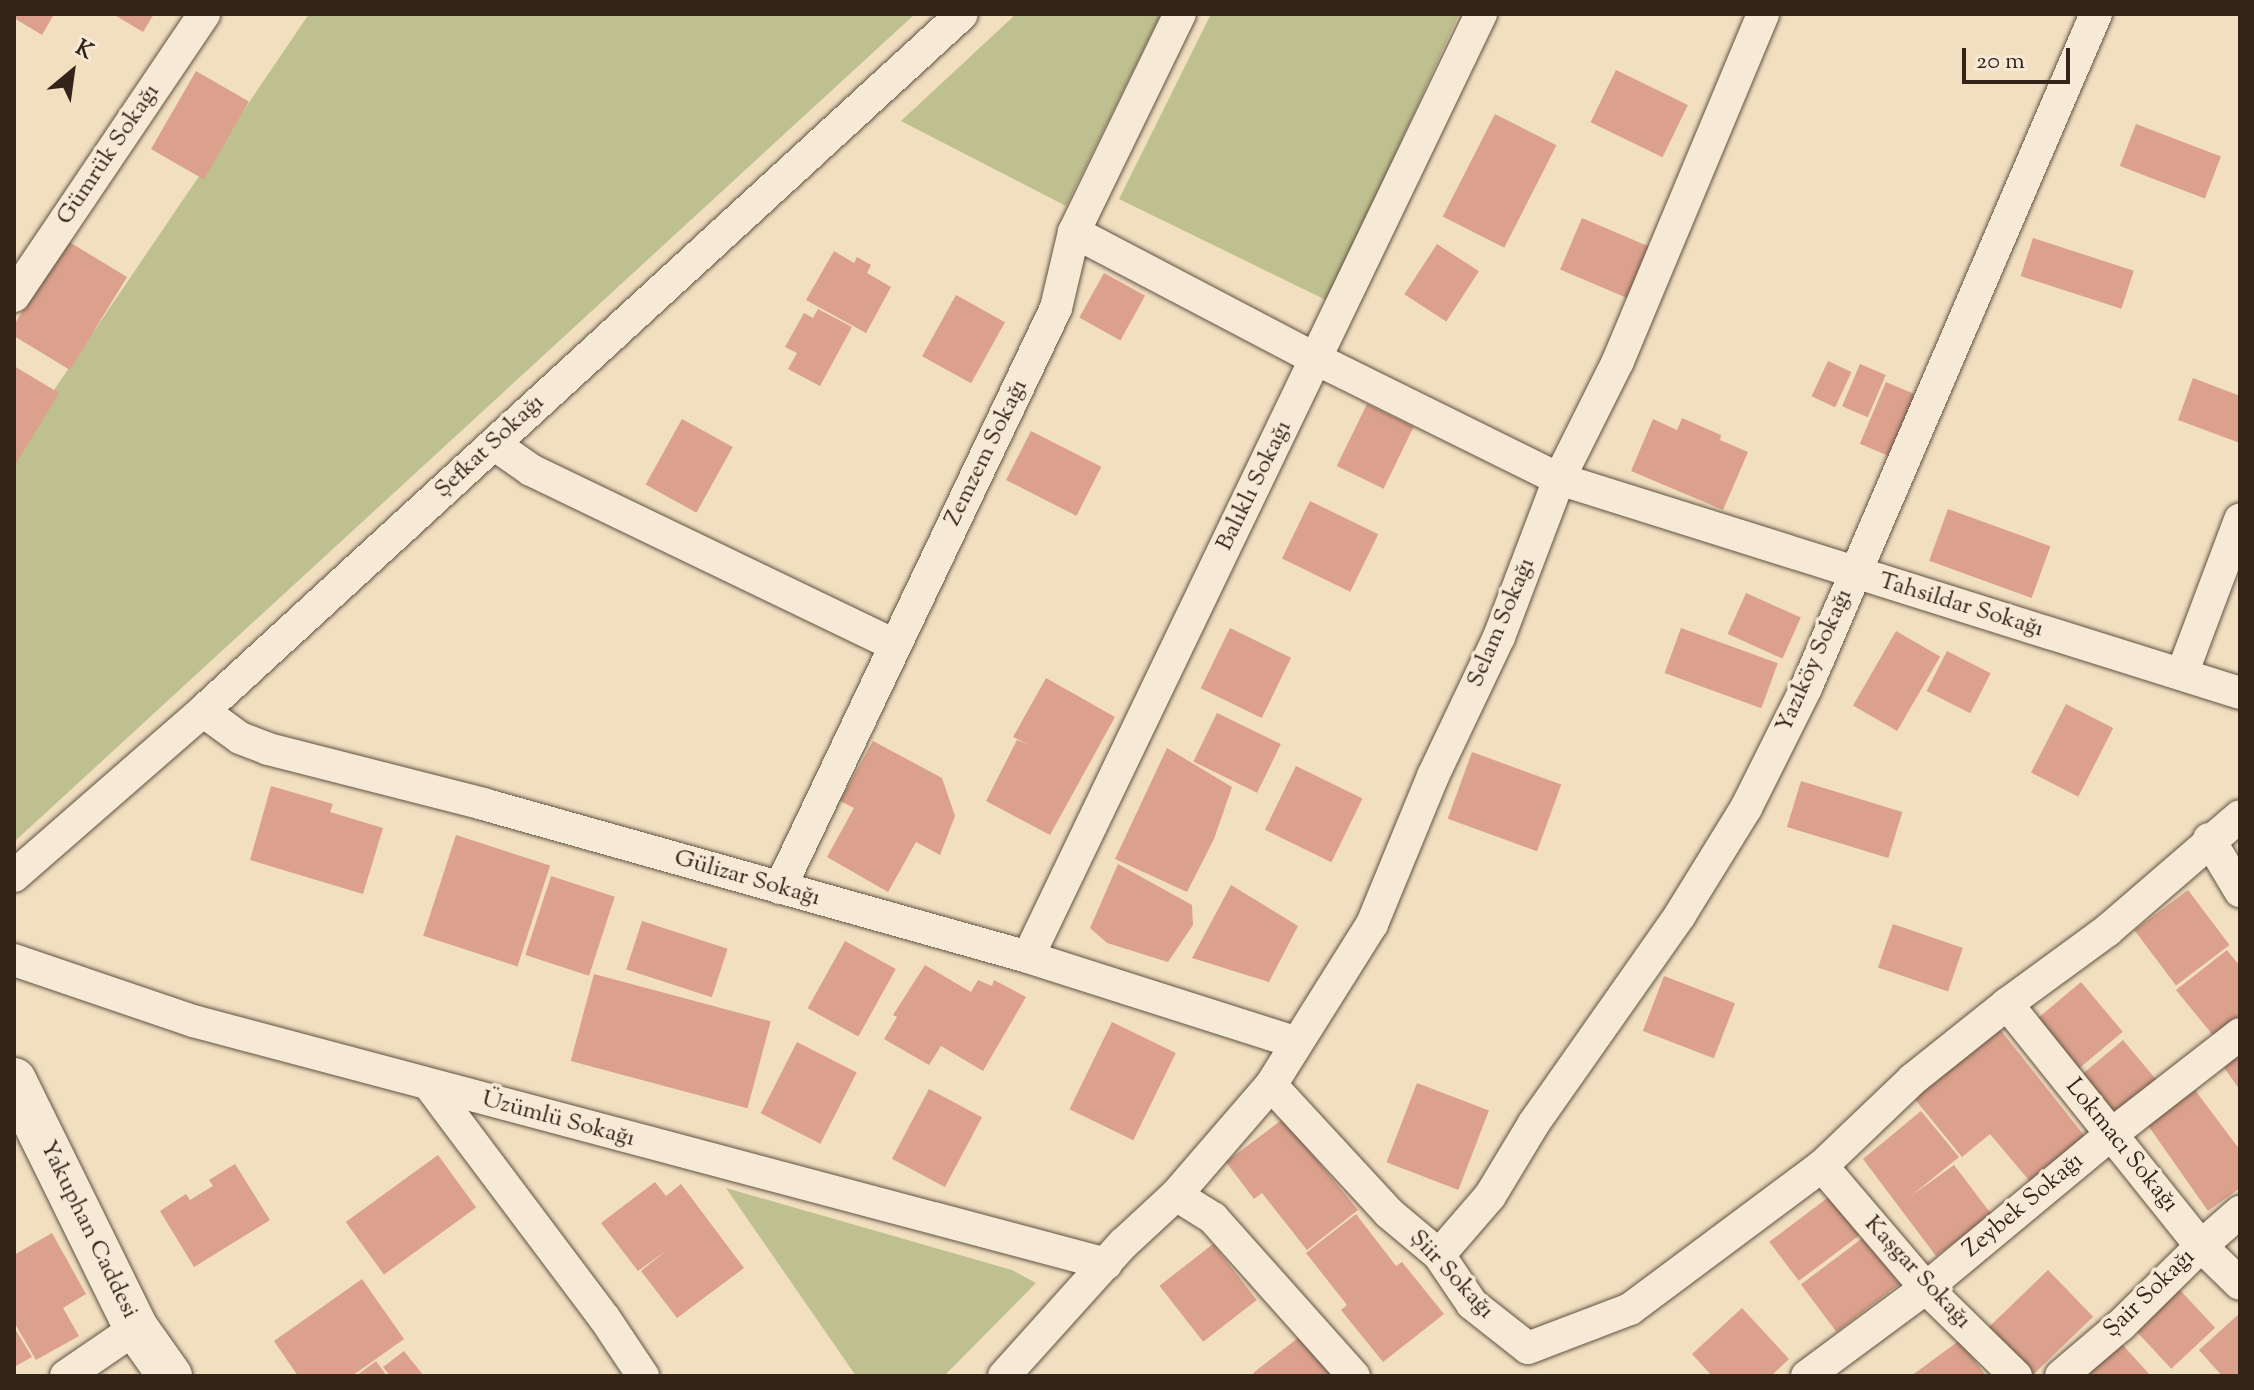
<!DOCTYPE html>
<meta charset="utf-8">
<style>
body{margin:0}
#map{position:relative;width:2254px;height:1390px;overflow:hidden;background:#f1dfc0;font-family:"Sorts Mill Goudy",serif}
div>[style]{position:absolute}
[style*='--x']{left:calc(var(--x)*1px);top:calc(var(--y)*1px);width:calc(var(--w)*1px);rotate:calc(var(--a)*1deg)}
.green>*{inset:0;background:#bfc08f}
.building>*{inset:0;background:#dba18c;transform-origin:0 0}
.roads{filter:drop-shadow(0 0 2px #625243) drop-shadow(0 0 2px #625243)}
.street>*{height:32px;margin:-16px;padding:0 16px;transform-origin:16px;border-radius:16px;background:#f6ead6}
.secondary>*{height:44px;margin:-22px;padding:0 22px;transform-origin:22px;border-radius:22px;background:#f6ead6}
span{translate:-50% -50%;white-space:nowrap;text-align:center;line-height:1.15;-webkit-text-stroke:7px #f6ead6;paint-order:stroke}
.street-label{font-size:24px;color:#332319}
.frame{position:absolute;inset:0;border:16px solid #332319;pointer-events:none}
.north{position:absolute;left:32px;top:32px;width:80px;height:80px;-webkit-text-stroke:6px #f6ead6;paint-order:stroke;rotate:29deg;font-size:22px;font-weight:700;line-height:32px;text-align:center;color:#332319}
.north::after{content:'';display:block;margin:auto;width:28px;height:36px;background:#332319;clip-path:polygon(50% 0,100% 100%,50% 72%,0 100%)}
.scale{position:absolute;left:1962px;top:48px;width:108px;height:36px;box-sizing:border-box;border:4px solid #332319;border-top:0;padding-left:10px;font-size:24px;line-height:28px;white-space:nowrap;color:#332319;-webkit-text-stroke:6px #f6ead6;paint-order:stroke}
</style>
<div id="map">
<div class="green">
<div style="clip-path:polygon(309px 14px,915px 14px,14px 842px,14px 449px)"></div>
<div style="clip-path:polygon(1016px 14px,1161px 14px,1066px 206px,901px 121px)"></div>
<div style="clip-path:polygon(1211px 14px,1459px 14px,1328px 301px,1119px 199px)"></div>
<div style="clip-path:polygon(726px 1188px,1012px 1270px,1036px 1283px,944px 1376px,856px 1376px)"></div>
</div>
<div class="building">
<div style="clip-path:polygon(14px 14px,54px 14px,42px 35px,14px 18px)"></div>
<div style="clip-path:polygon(113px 14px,154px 14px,143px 32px)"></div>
<div style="left:1616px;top:70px;width:80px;height:58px;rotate:26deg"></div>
<div style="left:196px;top:71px;width:61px;height:90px;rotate:30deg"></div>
<div style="left:1495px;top:114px;width:69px;height:115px;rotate:27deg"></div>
<div style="left:2136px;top:124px;width:91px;height:45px;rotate:21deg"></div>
<div style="left:1582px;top:218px;width:74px;height:56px;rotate:23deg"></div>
<div style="left:2033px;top:238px;width:106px;height:40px;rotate:18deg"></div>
<div style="clip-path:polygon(66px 240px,127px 277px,70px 370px,14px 336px,14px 325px)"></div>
<div style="left:1437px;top:244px;width:50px;height:60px;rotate:33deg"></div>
<div style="clip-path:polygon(834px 251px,854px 263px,857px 257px,871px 265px,867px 273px,891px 287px,866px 333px,806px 300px)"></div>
<div style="left:1104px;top:273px;width:47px;height:51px;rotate:29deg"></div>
<div style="left:956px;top:295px;width:56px;height:70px;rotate:29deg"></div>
<div style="clip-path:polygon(818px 309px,852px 327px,820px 386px,788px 369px,797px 353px,785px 347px,804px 313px,813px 318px)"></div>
<div style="left:1828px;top:361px;width:26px;height:39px;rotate:25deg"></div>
<div style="left:1860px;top:364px;width:28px;height:46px;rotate:23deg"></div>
<div style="clip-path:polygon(14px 366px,59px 393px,14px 467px)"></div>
<div style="clip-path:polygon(2193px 378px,2240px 396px,2240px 443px,2178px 420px)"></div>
<div style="left:1886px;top:382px;width:39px;height:67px;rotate:23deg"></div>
<div style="left:1367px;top:404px;width:52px;height:69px;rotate:26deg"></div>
<div style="clip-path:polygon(1682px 418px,1721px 435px,1720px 440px,1748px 452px,1723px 510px,1631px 471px,1653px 419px,1677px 430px)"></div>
<div style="left:682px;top:419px;width:58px;height:75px;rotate:29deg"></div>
<div style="left:1031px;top:431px;width:79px;height:55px;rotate:27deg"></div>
<div style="left:1310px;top:501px;width:76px;height:64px;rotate:26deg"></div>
<div style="left:1948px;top:509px;width:109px;height:55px;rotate:20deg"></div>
<div style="left:1746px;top:593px;width:60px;height:45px;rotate:24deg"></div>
<div style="left:1230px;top:628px;width:68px;height:67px;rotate:26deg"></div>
<div style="left:1681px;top:628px;width:103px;height:48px;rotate:20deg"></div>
<div style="left:1896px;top:631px;width:51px;height:86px;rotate:30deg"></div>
<div style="left:1947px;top:651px;width:49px;height:45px;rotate:27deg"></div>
<div style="clip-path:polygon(1046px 678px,1115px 717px,1050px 835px,986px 801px,1017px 740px,1029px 745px,1013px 737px)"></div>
<div style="left:2066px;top:704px;width:53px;height:77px;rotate:27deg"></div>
<div style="left:1217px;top:713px;width:71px;height:54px;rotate:26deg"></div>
<div style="clip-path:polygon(873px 741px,942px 778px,955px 816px,940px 855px,916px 842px,888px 892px,827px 857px,854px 808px,840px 801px)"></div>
<div style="clip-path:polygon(1167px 748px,1232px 787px,1214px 839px,1187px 892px,1115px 859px)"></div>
<div style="left:1472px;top:752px;width:95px;height:71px;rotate:20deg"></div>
<div style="left:1296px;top:766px;width:74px;height:71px;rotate:26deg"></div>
<div style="left:1801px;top:781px;width:106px;height:48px;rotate:17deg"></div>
<div style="clip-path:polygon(271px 786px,333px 804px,330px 812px,383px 828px,363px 894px,250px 860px)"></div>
<div style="left:456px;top:835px;width:99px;height:106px;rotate:18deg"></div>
<div style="clip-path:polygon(1118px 864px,1192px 905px,1193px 925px,1168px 962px,1107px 943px,1090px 928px)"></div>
<div style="left:551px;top:876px;width:67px;height:83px;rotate:18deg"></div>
<div style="clip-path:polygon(1231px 885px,1298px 926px,1269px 982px,1192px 958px)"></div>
<div style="left:2188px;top:890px;width:69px;height:67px;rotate:53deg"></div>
<div style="left:642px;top:921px;width:90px;height:51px;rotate:18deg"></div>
<div style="left:1893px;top:924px;width:74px;height:46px;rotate:19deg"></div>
<div style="left:845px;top:941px;width:58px;height:77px;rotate:29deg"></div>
<div style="clip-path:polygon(2227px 950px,2240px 966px,2240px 1021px,2216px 1039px,2176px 990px)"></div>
<div style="clip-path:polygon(925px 965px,971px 992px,978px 980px,992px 986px,994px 980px,1026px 997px,983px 1071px,941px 1046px,929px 1065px,884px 1039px,897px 1017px,893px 1015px)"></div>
<div style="left:594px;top:974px;width:183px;height:90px;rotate:15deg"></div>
<div style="left:1664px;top:976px;width:76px;height:59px;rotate:21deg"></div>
<div style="left:2081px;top:982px;width:65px;height:65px;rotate:50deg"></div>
<div style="left:1112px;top:1022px;width:71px;height:97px;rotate:26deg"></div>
<div style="clip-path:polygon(1995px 1023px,2087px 1139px,2032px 1184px,1990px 1134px,1962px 1157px,1909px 1092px)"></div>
<div style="left:2123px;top:1040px;width:56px;height:58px;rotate:50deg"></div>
<div style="left:797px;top:1042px;width:67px;height:80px;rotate:27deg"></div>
<div style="clip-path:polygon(2240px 1048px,2240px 1090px,2220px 1062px)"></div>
<div style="left:1417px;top:1083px;width:77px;height:85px;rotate:21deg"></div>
<div style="left:929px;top:1089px;width:60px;height:79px;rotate:28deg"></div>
<div style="clip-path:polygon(2195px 1090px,2240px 1150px,2240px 1188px,2208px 1211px,2147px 1124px)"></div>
<div style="clip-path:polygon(1921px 1111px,1959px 1157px,1911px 1196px,1954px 1165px,1992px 1215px,1936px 1256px,1863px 1159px)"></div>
<div style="clip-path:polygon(1283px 1119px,1358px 1210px,1307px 1250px,1262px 1193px,1254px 1199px,1226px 1162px)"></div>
<div style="left:438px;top:1155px;width:65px;height:114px;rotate:54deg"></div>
<div style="clip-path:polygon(235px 1164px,270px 1220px,194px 1267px,160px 1211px,186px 1194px,190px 1200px,213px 1186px,209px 1180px)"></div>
<div style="clip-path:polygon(655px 1182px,666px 1196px,681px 1184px,744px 1268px,677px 1318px,641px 1271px,667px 1250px,638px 1271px,601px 1223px)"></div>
<div style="left:1830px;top:1196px;width:49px;height:76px;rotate:53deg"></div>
<div style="clip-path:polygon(1356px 1214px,1396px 1266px,1402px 1262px,1444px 1314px,1383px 1362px,1341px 1310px,1347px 1305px,1306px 1253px)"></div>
<div style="clip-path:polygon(52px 1233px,86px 1294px,63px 1308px,79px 1336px,36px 1360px,14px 1322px,14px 1255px)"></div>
<div style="left:1864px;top:1237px;width:59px;height:79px;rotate:53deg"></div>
<div style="left:1213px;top:1244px;width:71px;height:68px;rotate:52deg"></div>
<div style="left:2048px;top:1270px;width:65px;height:90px;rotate:46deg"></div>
<div style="clip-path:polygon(362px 1279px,404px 1339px,352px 1376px,298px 1376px,274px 1341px)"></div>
<div style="left:2179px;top:1289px;width:53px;height:60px;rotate:47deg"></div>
<div style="clip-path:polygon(1742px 1308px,1789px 1359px,1771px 1376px,1712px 1376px,1692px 1354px)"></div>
<div style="clip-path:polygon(2240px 1313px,2240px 1376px,2222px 1376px,2199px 1350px)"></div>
<div style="clip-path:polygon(14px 1327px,32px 1357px,14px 1367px)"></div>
<div style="clip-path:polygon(1302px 1335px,1333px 1376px,1256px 1376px,1253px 1373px)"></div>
<div style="clip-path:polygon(1960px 1340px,1986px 1376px,1911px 1376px)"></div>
<div style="clip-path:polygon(2121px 1343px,2151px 1376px,2083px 1376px)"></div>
<div style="clip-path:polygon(404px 1351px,424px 1376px,390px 1376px,383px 1367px)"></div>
<div style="clip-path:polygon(376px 1361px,387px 1376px,356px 1376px)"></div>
</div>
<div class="roads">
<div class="street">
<div style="--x:1074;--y:232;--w:273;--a:27.7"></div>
<div style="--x:1316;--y:359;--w:271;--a:26.3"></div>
<div style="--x:1559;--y:479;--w:714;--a:17.45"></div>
<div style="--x:14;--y:296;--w:340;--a:-56"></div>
<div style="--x:494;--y:444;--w:45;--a:35.1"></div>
<div style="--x:531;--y:470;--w:404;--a:25.7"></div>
<div style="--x:2182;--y:674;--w:165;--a:-69.4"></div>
<div style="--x:203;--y:711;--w:46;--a:36.1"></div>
<div style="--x:240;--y:738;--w:30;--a:21"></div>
<div style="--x:268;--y:749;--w:222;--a:14.3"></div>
<div style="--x:483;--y:804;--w:566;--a:15.68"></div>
<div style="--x:1028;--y:957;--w:280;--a:17.7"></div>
<div style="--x:2209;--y:839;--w:61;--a:59.2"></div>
<div style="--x:14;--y:876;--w:251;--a:-41.1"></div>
<div style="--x:203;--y:711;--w:1030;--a:-42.56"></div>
<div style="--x:780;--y:888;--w:642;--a:-64.55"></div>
<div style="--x:1056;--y:308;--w:78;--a:-76.7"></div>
<div style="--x:1074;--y:232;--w:242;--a:-64.1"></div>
<div style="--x:1028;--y:957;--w:1046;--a:-64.34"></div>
<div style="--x:14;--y:960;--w:189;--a:18.8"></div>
<div style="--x:193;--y:1021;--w:945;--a:14.9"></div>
<div style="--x:2007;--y:1004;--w:310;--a:51.3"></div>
<div style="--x:2201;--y:1246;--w:54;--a:44.3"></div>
<div style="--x:1271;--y:1085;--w:174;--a:47.3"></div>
<div style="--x:1389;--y:1213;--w:65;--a:40"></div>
<div style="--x:1439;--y:1255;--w:59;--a:56"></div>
<div style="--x:1472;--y:1304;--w:71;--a:38.2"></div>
<div style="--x:1528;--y:1348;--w:109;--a:-20.9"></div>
<div style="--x:1630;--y:1309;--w:239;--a:-36.7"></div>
<div style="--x:1822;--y:1166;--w:126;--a:-43.7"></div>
<div style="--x:1913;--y:1079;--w:120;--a:-38.6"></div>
<div style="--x:2007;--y:1004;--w:125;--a:-36.2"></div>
<div style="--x:2108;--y:930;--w:174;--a:-40.8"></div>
<div style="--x:430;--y:1086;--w:291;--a:53.1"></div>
<div style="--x:605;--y:1319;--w:69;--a:56.3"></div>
<div style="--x:1822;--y:1166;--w:160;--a:49.6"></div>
<div style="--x:1926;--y:1288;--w:126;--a:44.4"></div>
<div style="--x:1176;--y:1195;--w:145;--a:-49.2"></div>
<div style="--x:1271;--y:1085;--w:190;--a:-57.9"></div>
<div style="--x:1372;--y:924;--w:160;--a:-67.6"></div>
<div style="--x:1433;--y:776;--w:154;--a:-64.6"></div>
<div style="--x:1499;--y:637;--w:169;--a:-69.2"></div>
<div style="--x:1559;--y:479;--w:132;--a:-63.4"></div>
<div style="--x:1618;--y:361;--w:376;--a:-67.3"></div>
<div style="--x:1439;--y:1255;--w:78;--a:-49.2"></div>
<div style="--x:1490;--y:1196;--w:85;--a:-58.9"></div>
<div style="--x:1534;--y:1123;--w:254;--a:-54.9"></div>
<div style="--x:1680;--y:915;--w:126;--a:-58.3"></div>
<div style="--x:1746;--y:808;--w:134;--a:-63.4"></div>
<div style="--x:1806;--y:688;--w:734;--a:-66.72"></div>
<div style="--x:66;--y:1376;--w:85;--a:-34.4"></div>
<div style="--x:1004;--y:1376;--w:178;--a:-48"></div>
<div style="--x:1123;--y:1244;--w:72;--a:-42.8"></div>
<div style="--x:1176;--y:1195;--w:44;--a:31.9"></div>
<div style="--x:1213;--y:1218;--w:212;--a:48.3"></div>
<div style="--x:1807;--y:1376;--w:148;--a:-36.5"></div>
<div style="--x:1926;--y:1288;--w:243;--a:-39.7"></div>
<div style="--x:2113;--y:1133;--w:161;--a:-37.9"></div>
<div style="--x:2061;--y:1376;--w:79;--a:-40.4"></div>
<div style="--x:2121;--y:1325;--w:112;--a:-44.6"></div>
<div style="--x:2201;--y:1246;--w:52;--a:-41.1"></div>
</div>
<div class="secondary">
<div style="--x:14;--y:1080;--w:276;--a:63.8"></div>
<div style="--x:136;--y:1328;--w:59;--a:54.7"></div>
</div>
</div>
<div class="street-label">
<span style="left:109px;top:155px;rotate:-56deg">Gümrük Sokağı</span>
<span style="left:490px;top:447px;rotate:-43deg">Şefkat Sokağı</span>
<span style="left:987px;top:453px;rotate:-64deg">Zemzem Sokağı</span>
<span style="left:1255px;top:486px;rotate:-64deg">Balıklı Sokağı</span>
<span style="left:1961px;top:606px;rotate:17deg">Tahsildar Sokağı</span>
<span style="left:1502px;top:623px;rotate:-67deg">Selam Sokağı</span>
<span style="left:1815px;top:661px;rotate:-66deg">Yazıköy Sokağı</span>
<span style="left:747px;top:879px;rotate:16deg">Gülizar Sokağı</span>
<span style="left:558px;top:1120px;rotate:15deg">Üzümlü Sokağı</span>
<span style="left:2121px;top:1146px;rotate:51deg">Lokmacı Sokağı</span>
<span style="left:2024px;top:1206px;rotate:-40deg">Zeybek Sokağı</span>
<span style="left:88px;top:1230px;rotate:64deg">Yakuphan Caddesi</span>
<span style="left:1917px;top:1273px;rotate:47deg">Kaşgar Sokağı</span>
<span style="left:1451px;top:1275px;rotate:47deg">Şiir Sokağı</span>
<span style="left:2150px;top:1294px;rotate:-44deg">Şair Sokağı</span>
</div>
<div class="frame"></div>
<div class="north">K</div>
<div class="scale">20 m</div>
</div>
